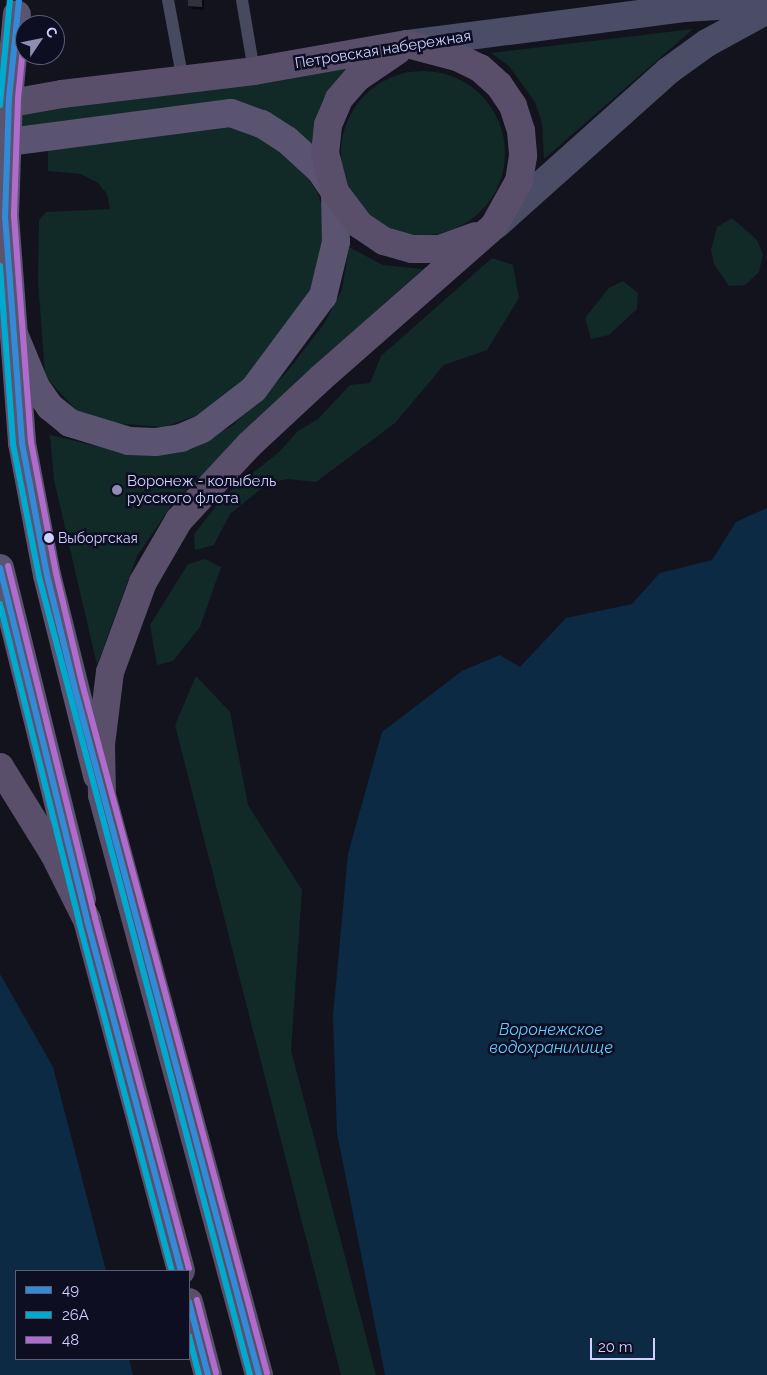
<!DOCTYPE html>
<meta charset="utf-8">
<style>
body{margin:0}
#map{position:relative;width:767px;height:1375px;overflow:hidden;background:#13131e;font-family:Raleway,sans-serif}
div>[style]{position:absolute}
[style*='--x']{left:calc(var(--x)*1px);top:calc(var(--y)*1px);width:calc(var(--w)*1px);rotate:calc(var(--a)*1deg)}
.green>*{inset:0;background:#112927}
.round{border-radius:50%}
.water>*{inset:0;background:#0d2a45}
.shadow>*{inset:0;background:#0007}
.building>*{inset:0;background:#313140}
.service>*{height:12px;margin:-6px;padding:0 6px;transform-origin:6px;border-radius:6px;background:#47495f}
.secondary>*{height:28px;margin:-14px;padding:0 14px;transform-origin:14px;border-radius:14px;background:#4a4d65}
.primary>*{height:28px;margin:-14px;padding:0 14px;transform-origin:14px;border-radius:14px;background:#5a5471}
.trunk>*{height:28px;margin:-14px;padding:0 14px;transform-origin:14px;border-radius:14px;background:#5a4f6a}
.primary-bridge>*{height:28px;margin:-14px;padding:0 14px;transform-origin:14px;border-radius:14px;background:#5a5471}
.bus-1>*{height:6px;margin:-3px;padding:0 3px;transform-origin:3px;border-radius:3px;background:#338bd7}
.bus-2>*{height:6px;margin:-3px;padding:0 3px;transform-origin:3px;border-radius:3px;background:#00a9ce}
.bus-3>*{height:6px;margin:-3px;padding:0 3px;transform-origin:3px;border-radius:3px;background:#b06ccc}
.dots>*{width:14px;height:14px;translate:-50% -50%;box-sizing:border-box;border:2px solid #0e0e23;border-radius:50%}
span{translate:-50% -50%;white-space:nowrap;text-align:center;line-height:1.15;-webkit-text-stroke:5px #0e0e23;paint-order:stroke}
.bus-label{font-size:14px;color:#d0d1ff}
.left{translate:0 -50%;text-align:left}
.street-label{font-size:15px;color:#d0d1ff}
.poi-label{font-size:15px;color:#d0d1ff}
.water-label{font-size:16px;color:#5eccff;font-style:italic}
.legend{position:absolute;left:15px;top:1270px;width:175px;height:90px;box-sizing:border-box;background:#0e0e23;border:1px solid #5c5c7b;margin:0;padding:6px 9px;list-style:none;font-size:15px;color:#d0d1ff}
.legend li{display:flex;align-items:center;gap:10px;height:25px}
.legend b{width:25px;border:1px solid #5c5c7b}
.north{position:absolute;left:15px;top:15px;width:50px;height:50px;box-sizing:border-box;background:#0e0e23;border:1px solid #5c5c7b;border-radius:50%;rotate:56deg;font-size:14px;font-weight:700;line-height:20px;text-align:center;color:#d0d1ff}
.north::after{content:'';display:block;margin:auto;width:18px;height:22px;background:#8e8eb0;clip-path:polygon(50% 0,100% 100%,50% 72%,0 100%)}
.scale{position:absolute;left:590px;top:1338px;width:65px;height:22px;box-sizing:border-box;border:2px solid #d0d1ff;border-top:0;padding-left:6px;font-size:15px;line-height:18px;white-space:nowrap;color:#d0d1ff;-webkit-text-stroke:4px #0e0e23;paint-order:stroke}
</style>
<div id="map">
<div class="green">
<div style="clip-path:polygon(693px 29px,544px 159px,542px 123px,535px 102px,509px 66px,491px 53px)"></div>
<div style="clip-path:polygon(356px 67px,314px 150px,234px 102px,217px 101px,0 129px,0 116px)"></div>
<div class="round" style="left:341px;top:71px;width:164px;height:164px"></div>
<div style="clip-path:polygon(213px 121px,262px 135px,306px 174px,317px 192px,325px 214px,320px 278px,247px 381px,204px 413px,164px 427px,111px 423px,77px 411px,45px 376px,38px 280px,39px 220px,46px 212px,110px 209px,107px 194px,98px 183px,81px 174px,48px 171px,48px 149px)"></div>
<div style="clip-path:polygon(732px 218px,757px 240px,763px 255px,759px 272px,745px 285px,729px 286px,714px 264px,711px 250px,717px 227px)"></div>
<div style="clip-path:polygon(349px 247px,383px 265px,423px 269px,298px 380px,174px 502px,137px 556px,97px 665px,54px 480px,50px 435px,105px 448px,200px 443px,232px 426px,286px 373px,324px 324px,342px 290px)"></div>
<div style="clip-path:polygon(492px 258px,513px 265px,519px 298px,487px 350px,444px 365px,395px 423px,316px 482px,287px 479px,267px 484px,230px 514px,214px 545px,195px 550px,194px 534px,225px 495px,279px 452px,298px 431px,318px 419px,350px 385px,370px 383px,381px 356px)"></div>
<div style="clip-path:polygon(623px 281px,638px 293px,637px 309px,609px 335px,591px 339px,585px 318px,609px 288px)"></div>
<div style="clip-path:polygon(205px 559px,221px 567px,200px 627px,173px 661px,157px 665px,150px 625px,188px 564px)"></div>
<div style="clip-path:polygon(196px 676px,230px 712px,248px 805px,302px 890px,291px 1050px,376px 1375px,341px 1375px,175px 725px)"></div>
</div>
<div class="water">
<div style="clip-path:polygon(767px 508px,767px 1375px,385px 1375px,337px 1133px,333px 1016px,348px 854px,382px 732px,462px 671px,500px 655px,520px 667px,566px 618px,632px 604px,660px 573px,712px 560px,736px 522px)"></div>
<div style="clip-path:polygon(0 974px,53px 1067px,106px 1271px,16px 1271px,16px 1359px,129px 1359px,133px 1375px,0 1375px)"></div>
</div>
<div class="shadow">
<div style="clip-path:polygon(189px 0,204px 0,204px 10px,191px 9px)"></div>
</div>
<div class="building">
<div style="clip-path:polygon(188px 0,202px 0,202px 7px,188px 6px)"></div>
</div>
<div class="service">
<div style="--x:168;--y:0;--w:82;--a:79.5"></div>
<div style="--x:242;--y:0;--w:72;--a:80.4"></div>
</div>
<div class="secondary">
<div style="--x:408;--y:44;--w:278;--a:-7.4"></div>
<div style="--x:684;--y:8;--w:83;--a:-3.4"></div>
<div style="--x:497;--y:224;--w:229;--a:-41.8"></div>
<div style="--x:668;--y:71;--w:48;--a:-35.7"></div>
<div style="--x:707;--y:43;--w:68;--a:-28.8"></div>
</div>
<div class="primary">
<div style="--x:0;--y:143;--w:233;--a:-7.4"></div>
<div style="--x:231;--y:113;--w:33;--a:20"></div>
<div style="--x:262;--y:124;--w:30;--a:33"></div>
<div style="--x:287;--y:140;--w:45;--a:42.3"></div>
<div style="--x:320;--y:170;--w:27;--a:56"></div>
<div style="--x:335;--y:192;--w:50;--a:88.9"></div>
<div style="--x:336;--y:242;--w:56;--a:103.5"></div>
<div style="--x:323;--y:296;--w:116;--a:126.6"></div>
<div style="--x:254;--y:389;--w:66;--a:142.4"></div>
<div style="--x:202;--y:429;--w:23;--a:157"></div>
<div style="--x:181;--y:438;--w:26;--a:171"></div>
<div style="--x:155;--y:442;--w:26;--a:-178"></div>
<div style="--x:129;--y:441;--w:62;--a:-163"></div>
<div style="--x:70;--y:423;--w:26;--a:-141"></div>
<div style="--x:50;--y:407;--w:24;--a:-125"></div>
<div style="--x:36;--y:387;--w:63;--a:-112.5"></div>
<div style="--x:5;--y:216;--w:228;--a:85.7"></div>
<div style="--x:22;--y:443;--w:134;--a:79.3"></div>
<div style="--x:47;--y:575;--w:207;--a:76"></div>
<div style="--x:0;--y:568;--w:341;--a:76.1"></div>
</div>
<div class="trunk">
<div style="--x:397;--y:51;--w:48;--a:146"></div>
<div style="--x:357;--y:78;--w:28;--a:131"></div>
<div style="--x:339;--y:99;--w:28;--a:113"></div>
<div style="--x:328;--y:125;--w:28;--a:96"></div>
<div style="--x:325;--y:153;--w:40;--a:75.6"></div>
<div style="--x:335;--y:192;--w:41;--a:52.9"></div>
<div style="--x:360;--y:225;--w:29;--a:34"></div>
<div style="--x:384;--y:241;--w:29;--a:16"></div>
<div style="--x:412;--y:249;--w:28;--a:0"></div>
<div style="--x:440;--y:249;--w:37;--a:-20"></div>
<div style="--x:0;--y:105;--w:63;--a:-10.1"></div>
<div style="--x:62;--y:94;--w:193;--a:-6.8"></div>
<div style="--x:254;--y:71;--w:155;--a:-10"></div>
<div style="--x:407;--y:44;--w:52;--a:14.6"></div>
<div style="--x:457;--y:57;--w:25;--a:26"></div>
<div style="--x:480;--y:68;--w:25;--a:42"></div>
<div style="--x:499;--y:85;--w:25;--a:56"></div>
<div style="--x:513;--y:106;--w:26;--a:72"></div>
<div style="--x:521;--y:131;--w:25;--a:85"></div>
<div style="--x:523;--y:156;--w:25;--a:99"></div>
<div style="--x:519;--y:181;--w:51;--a:119.1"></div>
<div style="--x:494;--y:226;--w:230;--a:138.7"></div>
<div style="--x:321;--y:378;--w:98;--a:137.1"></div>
<div style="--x:249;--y:445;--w:103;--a:133"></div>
<div style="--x:179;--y:520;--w:72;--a:120.1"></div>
<div style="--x:143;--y:582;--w:96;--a:110.1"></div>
<div style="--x:110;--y:672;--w:73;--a:97.1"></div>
<div style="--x:101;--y:744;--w:51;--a:88.9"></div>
<div style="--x:102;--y:795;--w:601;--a:74.85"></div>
<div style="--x:0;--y:767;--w:102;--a:58.2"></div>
<div style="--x:54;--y:854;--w:74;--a:63.4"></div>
<div style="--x:87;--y:920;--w:363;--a:75"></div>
<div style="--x:189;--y:1302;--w:75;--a:75.4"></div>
</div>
<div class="primary-bridge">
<div style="--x:5;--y:216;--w:118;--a:-88.1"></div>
<div style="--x:9;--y:98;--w:84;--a:-84.6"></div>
</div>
<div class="bus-1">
<div style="--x:19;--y:0;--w:99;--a:95.8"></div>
<div style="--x:9;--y:98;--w:118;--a:91.9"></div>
<div style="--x:5;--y:216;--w:228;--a:85.7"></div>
<div style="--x:22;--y:443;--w:134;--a:79.3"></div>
<div style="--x:47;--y:575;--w:113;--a:76.2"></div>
<div style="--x:74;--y:685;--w:714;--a:74.99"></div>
<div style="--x:0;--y:568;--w:363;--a:76.1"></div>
<div style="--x:87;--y:920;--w:363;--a:75"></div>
<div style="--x:189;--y:1302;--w:75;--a:75.4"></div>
</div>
<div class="bus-2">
<div style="--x:0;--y:105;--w:105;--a:-84.6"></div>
<div style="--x:0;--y:266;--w:178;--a:85.8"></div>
<div style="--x:13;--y:444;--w:136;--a:78.9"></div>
<div style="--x:39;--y:577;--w:825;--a:75.19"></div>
<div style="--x:0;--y:604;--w:328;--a:76"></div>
<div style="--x:79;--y:922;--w:361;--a:75.1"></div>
<div style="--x:189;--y:1336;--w:40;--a:75.6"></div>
</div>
<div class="bus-3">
<div style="--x:25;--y:27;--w:72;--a:95.6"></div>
<div style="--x:18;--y:99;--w:117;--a:92"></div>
<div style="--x:14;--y:216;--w:227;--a:85.7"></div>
<div style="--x:31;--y:442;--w:133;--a:79.2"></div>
<div style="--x:56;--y:573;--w:113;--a:76.7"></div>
<div style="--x:82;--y:683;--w:714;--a:74.99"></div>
<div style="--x:8;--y:566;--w:363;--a:76.1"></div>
<div style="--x:95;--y:918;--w:363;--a:75"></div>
<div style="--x:197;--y:1300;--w:75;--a:75.4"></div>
</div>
<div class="dots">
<div style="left:117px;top:490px;background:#8e8eb0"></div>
<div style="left:49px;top:538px;background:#d0d1ff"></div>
</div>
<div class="bus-label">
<span class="left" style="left:58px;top:538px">Выборгская</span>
</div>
<div class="street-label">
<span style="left:383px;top:50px;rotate:-9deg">Петровская набережная</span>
</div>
<div class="poi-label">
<span class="left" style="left:127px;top:490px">Воронеж - колыбель<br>русского флота</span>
</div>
<div class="water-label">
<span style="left:551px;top:1039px">Воронежское<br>водохранилище</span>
</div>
<ul class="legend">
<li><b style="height:6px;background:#338bd7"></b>49</li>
<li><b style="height:6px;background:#00a9ce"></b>26А</li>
<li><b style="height:6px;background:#b06ccc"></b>48</li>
</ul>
<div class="north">С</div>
<div class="scale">20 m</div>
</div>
